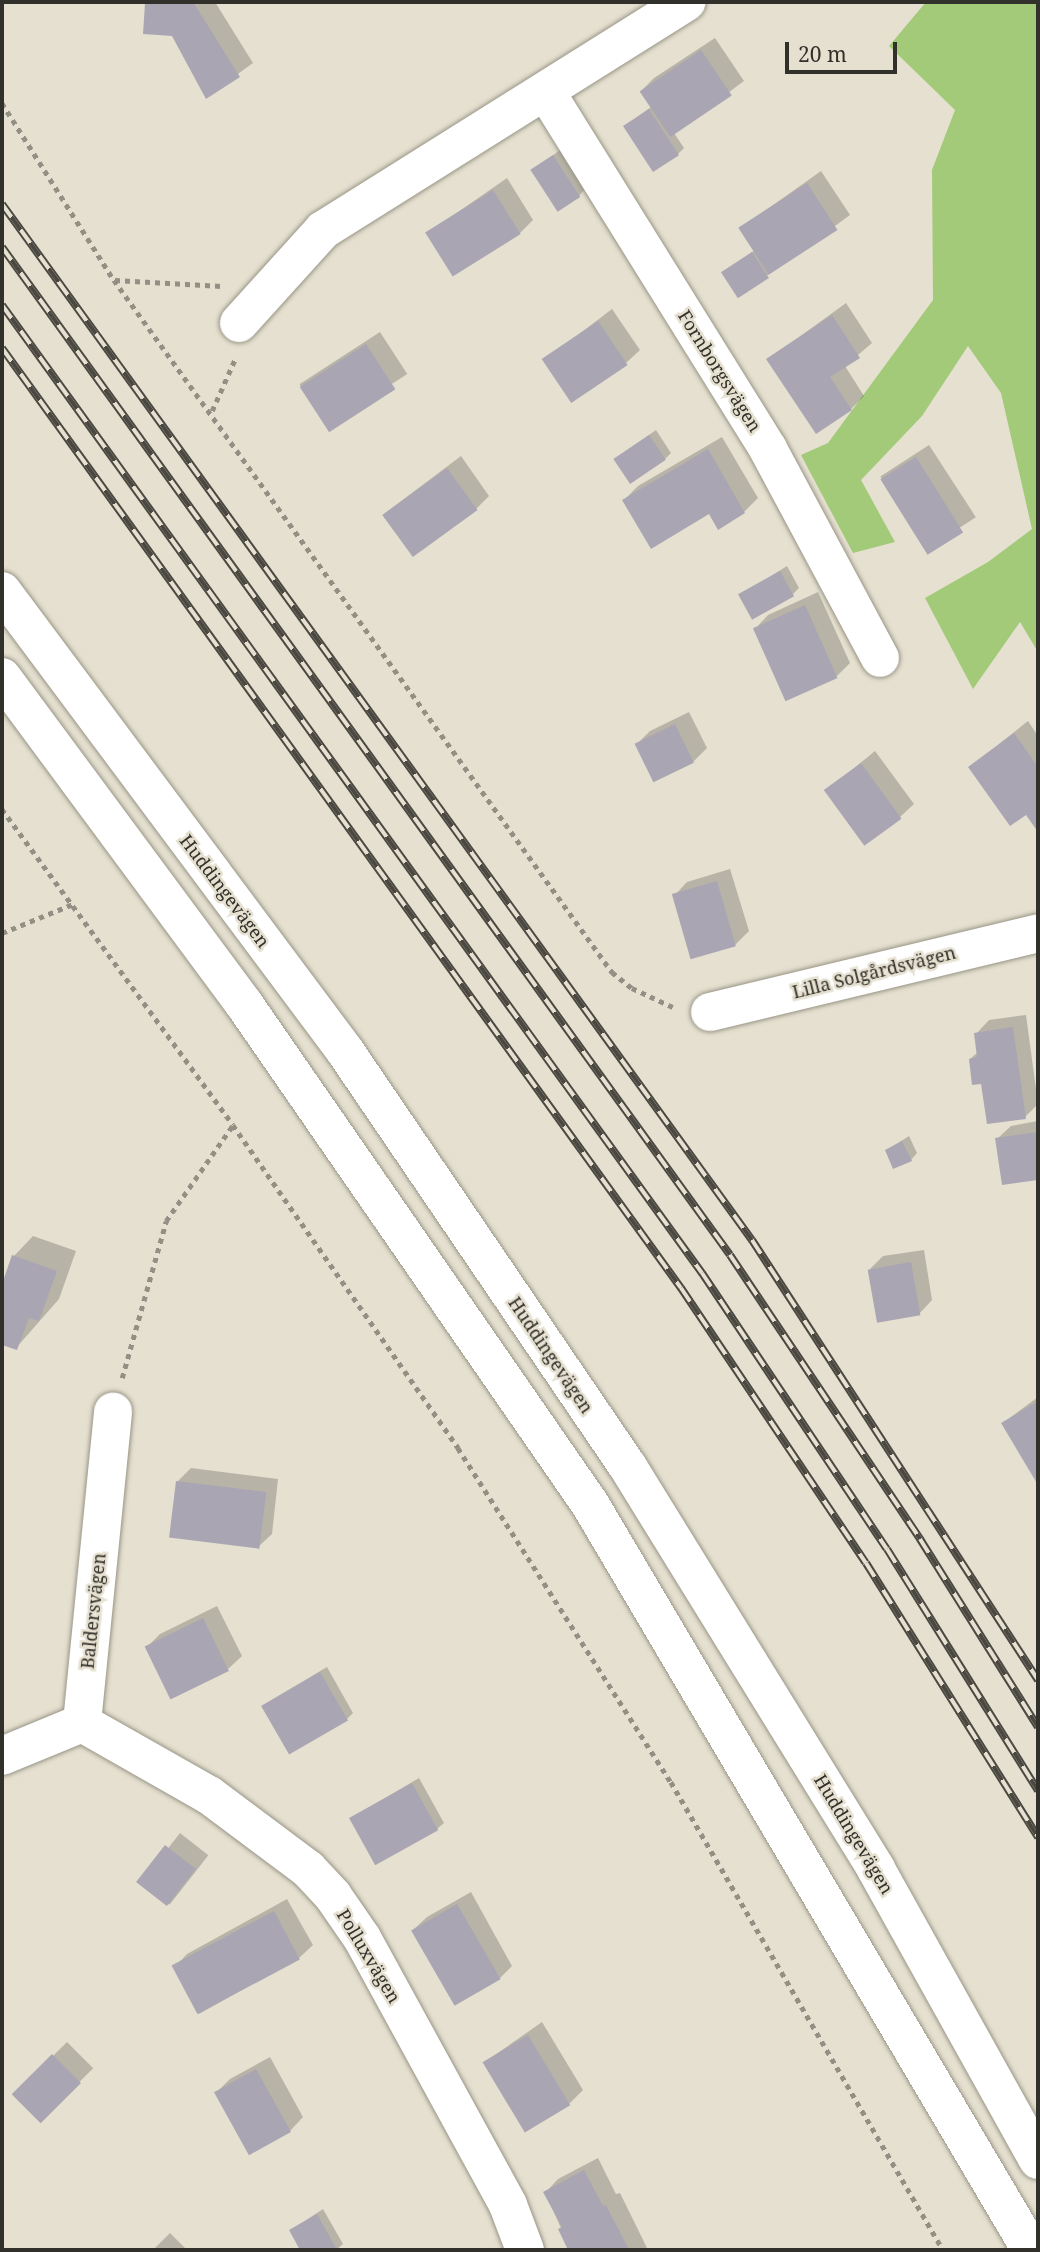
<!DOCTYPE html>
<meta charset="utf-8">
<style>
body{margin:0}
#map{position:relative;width:1040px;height:2252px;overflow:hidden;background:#e5e0d0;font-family:"Noto Serif",serif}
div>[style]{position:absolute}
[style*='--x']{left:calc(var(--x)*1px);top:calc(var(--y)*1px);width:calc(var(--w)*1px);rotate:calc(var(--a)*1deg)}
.green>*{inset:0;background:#a2ca79}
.shadow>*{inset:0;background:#0003;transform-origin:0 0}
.building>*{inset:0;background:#aaa5b3;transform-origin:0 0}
.path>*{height:4.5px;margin-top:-2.25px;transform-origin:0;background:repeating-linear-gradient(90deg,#938f84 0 5px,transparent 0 10px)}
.roads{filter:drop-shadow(0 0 2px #999586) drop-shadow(0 0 2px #999586)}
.minor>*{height:38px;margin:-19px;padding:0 19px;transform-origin:19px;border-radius:19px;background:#fff}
.primary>*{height:38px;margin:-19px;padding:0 19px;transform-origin:19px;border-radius:19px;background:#fff}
.rail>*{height:8px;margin-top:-4px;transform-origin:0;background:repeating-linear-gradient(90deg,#e5e0d0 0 16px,#4b4841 0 32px);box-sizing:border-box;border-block:2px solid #4b4841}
span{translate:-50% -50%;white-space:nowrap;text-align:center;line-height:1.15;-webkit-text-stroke:5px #e5e0d0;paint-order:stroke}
.street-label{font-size:18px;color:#32302a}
.frame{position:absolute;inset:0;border:4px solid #32302a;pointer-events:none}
.scale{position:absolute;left:785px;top:42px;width:112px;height:32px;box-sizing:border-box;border:4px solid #32302a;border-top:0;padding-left:9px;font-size:21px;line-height:24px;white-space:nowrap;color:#32302a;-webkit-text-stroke:5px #e5e0d0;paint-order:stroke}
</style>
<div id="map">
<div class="green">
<div style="clip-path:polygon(926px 2px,1038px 2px,1038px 652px,1020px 622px,973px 689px,925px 598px,988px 562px,1032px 529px,1001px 393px,968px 346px,922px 416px,861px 480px,895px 542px,853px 553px,801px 455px,828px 443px,933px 300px,932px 170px,955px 110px,889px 46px)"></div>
</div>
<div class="shadow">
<div style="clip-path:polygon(149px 2px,215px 2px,253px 63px,206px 97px,173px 34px)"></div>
<div style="clip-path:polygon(715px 38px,744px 81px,674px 133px,684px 148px,678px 154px,625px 126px,651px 107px,641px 91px,654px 78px)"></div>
<div style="clip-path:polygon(560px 150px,585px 189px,579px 196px,533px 170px)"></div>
<div style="clip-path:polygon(821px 171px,850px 215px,739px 296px,723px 273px,755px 250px,741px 228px)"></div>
<div style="clip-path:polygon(507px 178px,533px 220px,520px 233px,428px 233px)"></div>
<div style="clip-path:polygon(846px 303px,872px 343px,845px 366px,864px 396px,851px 409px,769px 359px)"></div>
<div style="clip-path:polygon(612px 309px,640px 350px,626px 363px,545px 360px)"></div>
<div style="left:380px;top:332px;width:50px;height:96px;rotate:57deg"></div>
<div style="clip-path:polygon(656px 430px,671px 453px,665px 459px,615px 459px)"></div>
<div style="clip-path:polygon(722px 437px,758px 498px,744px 512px,718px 527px,709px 512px,624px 500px,638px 486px)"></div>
<div style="left:929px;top:445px;width:86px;height:58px;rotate:57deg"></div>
<div style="clip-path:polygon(461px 456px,489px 496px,476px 509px,384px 514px)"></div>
<div style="clip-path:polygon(787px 566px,799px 588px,793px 594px,740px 595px)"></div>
<div style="clip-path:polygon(818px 592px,850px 663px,837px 676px,755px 629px,768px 615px)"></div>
<div style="clip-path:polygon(689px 712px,707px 748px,693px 762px,655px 781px,637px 744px,650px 731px)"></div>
<div style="clip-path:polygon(1028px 721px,1038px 736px,1038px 828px,1026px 812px,970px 767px)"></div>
<div style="clip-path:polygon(875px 751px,914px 804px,900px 817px,826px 791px)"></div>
<div style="clip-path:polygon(730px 869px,749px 931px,735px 945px,674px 896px,687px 882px)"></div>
<div style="clip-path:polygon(1026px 1015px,1038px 1104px,1025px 1117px,983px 1082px,970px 1059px,978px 1052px,976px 1034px,989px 1020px)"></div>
<div style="clip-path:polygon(1038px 1121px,1038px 1178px,1004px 1183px,997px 1139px,1011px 1126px)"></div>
<div style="clip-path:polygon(909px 1136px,917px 1153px,911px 1160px,887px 1150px)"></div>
<div style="clip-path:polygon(33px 1236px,76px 1251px,59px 1299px,16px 1348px,2px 1343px,2px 1293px,14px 1256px)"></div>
<div style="clip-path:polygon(924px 1250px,932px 1300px,919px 1314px,870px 1269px,883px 1256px)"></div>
<div style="clip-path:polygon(1038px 1397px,1038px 1481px,1003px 1423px)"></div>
<div style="clip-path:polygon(191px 1468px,278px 1479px,272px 1534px,258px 1547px,178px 1481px)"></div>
<div style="clip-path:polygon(217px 1606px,242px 1656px,228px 1669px,172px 1697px,147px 1647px,160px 1634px)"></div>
<div style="clip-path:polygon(327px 1667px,353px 1713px,347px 1719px,263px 1705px)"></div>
<div style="clip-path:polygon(419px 1778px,444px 1823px,437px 1829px,351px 1818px)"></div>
<div style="left:180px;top:1833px;width:36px;height:63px;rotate:38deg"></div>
<div style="clip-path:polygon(471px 1892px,512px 1966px,499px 1979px,413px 1930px,427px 1917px)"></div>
<div style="clip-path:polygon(287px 1899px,313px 1945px,299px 1958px,199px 2014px,174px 1968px,187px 1954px)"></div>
<div style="clip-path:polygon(542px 2022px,583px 2090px,569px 2104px,485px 2062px)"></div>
<div style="left:67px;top:2042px;width:37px;height:74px;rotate:45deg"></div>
<div style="clip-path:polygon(270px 2057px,303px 2117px,290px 2131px,216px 2093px,230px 2079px)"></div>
<div style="clip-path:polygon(598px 2158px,616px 2194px,620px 2193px,648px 2250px,571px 2250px,545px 2193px,558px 2179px)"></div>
<div style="clip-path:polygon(323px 2209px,343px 2244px,336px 2250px,302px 2250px,291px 2230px)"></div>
<div style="clip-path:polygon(170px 2233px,187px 2250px,153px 2250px)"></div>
</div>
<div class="building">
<div style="clip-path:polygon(193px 2px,240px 77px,206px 99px,172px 36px,143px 34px,145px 3px)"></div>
<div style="left:701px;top:50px;width:55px;height:74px;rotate:56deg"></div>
<div style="left:649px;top:109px;width:55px;height:31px;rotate:57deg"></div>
<div style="left:553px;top:155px;width:50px;height:27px;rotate:57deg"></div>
<div style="left:807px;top:183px;width:56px;height:82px;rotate:57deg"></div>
<div style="left:493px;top:190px;width:52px;height:80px;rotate:58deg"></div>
<div style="left:752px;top:252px;width:31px;height:37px;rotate:57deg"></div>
<div style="clip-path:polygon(832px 315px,860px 358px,830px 377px,852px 410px,816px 434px,766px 359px)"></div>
<div style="left:598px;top:321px;width:53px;height:68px;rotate:56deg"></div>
<div style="left:366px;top:344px;width:54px;height:79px;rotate:57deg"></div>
<div style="left:649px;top:435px;width:30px;height:43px;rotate:56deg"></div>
<div style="clip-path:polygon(708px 449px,745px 513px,718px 530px,709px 514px,651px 549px,622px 500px)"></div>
<div style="left:916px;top:457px;width:89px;height:42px;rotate:58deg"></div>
<div style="left:447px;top:468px;width:52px;height:80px;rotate:54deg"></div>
<div style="left:780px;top:571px;width:29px;height:48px;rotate:61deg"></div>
<div style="left:805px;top:605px;width:80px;height:57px;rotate:66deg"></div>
<div style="left:675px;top:724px;width:43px;height:45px;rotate:64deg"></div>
<div style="clip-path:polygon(1014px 733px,1038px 767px,1038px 832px,1026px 815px,1010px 826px,968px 767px)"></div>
<div style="left:861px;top:763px;width:69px;height:46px;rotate:54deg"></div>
<div style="left:717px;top:881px;width:68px;height:47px;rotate:74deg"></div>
<div style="clip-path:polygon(1013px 1027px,1026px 1119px,987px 1124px,981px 1084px,972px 1085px,969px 1059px,977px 1057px,974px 1033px)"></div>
<div style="clip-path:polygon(1038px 1132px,1038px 1180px,1002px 1185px,995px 1138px)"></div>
<div style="clip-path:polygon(902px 1141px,912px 1161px,893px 1169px,885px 1150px)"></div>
<div style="clip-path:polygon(12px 1255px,57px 1271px,39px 1321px,29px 1318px,17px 1350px,2px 1345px,2px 1284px)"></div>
<div style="left:911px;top:1262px;width:54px;height:44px;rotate:80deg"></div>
<div style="clip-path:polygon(1038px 1401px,1038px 1485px,1001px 1423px)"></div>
<div style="left:176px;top:1481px;width:91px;height:57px;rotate:7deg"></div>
<div style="left:203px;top:1618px;width:59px;height:65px;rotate:64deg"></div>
<div style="left:320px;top:1672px;width:56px;height:68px;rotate:60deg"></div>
<div style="left:412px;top:1783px;width:54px;height:72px;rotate:61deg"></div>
<div style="left:165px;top:1845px;width:39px;height:47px;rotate:38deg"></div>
<div style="left:457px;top:1904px;width:87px;height:53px;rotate:60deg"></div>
<div style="left:274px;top:1911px;width:55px;height:116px;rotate:62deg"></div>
<div style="left:528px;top:2035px;width:82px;height:53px;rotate:59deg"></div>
<div style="left:52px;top:2054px;width:41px;height:57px;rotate:45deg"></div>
<div style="left:256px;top:2069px;width:72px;height:48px;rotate:61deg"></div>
<div style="clip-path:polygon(584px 2170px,603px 2206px,606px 2205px,629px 2250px,568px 2250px,558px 2229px,562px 2227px,543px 2192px)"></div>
<div style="clip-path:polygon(317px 2214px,337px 2250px,300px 2250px,289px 2230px)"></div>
</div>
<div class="path">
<div style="--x:2;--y:103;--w:209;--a:57.7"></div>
<div style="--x:114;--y:280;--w:853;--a:54.26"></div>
<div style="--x:612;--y:972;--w:26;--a:39"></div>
<div style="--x:632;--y:988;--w:45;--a:24.9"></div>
<div style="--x:115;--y:280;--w:107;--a:3.2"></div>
<div style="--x:212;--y:411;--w:57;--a:-66.1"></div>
<div style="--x:2;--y:809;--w:391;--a:53.8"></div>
<div style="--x:233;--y:1125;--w:394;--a:55.1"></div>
<div style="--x:458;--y:1448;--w:396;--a:57.5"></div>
<div style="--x:671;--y:1782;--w:541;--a:59.83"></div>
<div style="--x:2;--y:933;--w:77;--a:-22.2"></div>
<div style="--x:122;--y:1378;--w:163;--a:-74.3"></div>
<div style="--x:166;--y:1221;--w:117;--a:-55.1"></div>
</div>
<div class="roads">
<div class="minor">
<div style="--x:546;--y:92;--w:420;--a:58.1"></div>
<div style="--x:768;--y:449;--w:237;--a:61.8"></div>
<div style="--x:239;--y:323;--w:125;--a:-47.9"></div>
<div style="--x:323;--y:230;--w:429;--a:-32.1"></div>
<div style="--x:710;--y:1012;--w:337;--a:-13.5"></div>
<div style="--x:82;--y:1723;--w:146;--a:29.6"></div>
<div style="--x:209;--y:1795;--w:124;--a:36.8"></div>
<div style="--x:308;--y:1869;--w:37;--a:47"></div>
<div style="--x:333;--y:1896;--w:51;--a:55.4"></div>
<div style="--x:362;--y:1938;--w:304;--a:61.3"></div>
<div style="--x:508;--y:2205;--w:48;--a:69.3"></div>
<div style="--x:2;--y:1756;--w:87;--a:-22.4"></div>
<div style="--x:82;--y:1723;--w:313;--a:-84.3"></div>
</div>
<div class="primary">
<div style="--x:2;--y:591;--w:574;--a:53.29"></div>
<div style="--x:345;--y:1051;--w:503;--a:55.77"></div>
<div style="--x:628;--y:1467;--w:472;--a:58.3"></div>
<div style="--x:876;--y:1869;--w:333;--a:60.9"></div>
<div style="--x:2;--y:677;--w:407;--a:53.5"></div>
<div style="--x:244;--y:1004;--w:608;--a:55.32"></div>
<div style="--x:590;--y:1504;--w:867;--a:59.41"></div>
</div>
</div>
<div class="rail">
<div style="--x:2;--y:204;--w:1279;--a:54.1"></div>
<div style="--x:752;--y:1240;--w:525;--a:56.98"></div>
<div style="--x:2;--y:247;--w:1243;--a:54.16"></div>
<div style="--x:730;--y:1255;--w:342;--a:56.2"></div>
<div style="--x:920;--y:1539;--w:222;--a:57.9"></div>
<div style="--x:2;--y:305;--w:1195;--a:54.13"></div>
<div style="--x:702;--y:1273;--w:332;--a:56.2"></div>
<div style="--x:887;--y:1549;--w:285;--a:58"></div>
<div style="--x:2;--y:348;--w:1160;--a:54.16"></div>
<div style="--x:681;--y:1288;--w:331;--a:56.1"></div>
<div style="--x:866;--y:1563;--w:324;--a:57.9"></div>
</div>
<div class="street-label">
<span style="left:720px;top:371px;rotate:58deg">Fornborgsvägen</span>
<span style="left:225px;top:891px;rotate:53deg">Huddingevägen</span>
<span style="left:874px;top:972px;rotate:-14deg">Lilla Solgårdsvägen</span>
<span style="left:551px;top:1355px;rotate:56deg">Huddingevägen</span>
<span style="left:93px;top:1611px;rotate:-84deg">Baldersvägen</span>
<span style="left:854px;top:1834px;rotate:59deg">Huddingevägen</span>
<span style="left:369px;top:1956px;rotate:59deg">Polluxvägen</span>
</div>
<div class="frame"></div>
<div class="scale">20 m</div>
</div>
